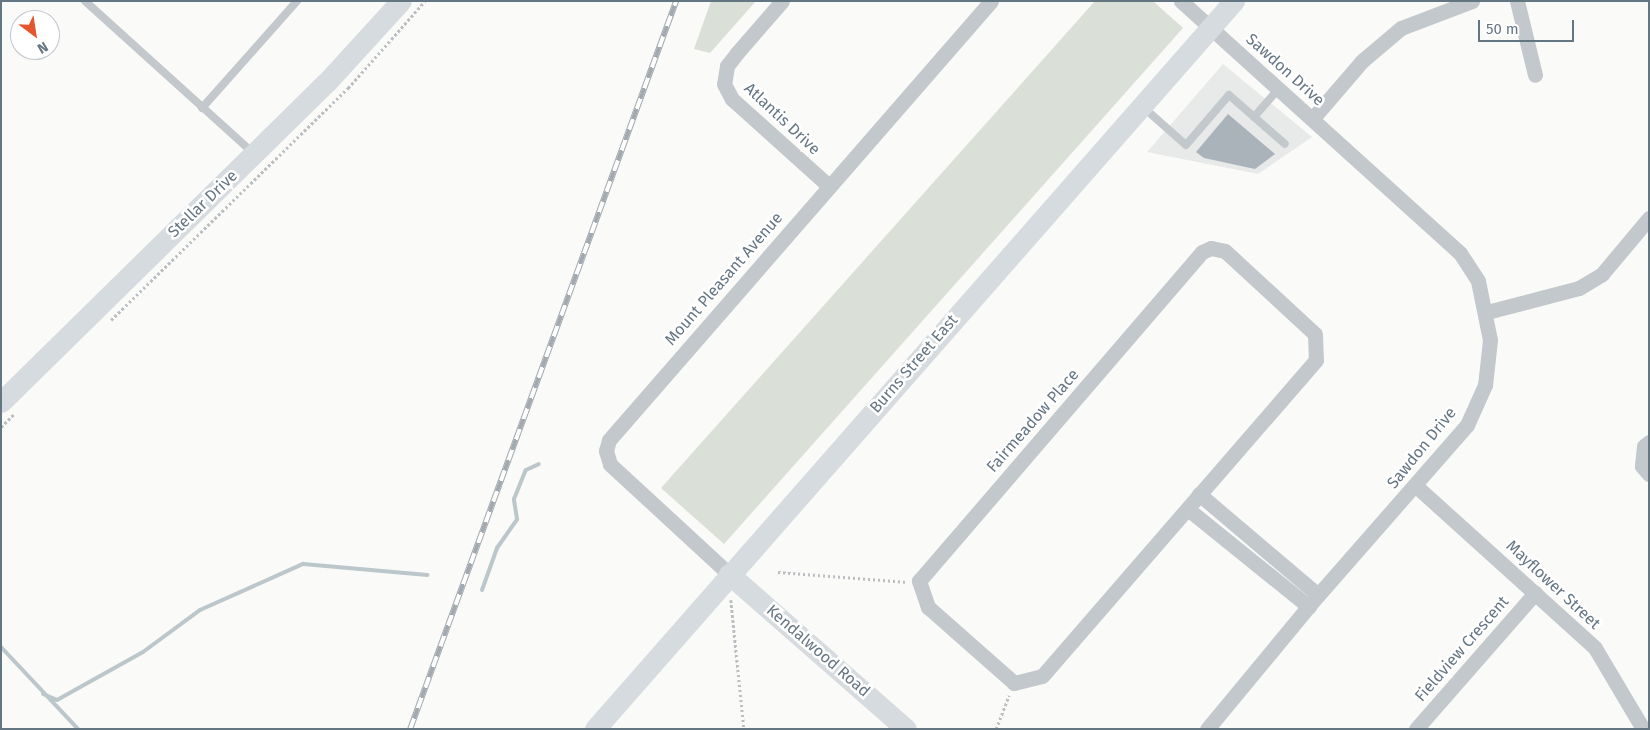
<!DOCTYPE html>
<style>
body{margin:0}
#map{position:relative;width:1650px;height:730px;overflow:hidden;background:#fafaf8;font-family:"Fira Sans",sans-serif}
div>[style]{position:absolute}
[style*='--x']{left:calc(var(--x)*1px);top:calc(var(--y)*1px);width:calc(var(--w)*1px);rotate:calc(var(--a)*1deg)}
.built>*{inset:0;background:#e8e9e9}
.green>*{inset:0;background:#dadfd7}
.stream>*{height:4px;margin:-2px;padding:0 2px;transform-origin:2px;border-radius:2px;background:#bbc7cb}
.building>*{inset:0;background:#aab3b9}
.path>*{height:2.5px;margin-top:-1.25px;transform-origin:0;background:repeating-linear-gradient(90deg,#bbbfc2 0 2.5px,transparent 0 5px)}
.lane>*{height:8px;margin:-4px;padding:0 4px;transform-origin:4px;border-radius:4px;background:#c3c8cc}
.street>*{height:15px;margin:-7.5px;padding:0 7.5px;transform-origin:7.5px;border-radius:7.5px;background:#c3c8cc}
.secondary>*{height:21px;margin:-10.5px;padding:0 10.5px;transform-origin:10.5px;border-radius:10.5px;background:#d6dbdf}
.rail>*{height:5.5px;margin-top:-2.75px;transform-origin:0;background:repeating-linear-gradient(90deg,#fff 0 11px,#a2aab0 0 22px);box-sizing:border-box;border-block:1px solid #a2aab0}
span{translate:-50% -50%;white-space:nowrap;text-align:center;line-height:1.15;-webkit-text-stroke:5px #fff;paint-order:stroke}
.street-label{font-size:16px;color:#657683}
.frame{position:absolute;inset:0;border:2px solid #657683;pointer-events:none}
.north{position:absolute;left:10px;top:10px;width:50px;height:50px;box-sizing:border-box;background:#fff;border:1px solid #c1c8cd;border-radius:50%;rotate:149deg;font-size:14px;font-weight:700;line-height:20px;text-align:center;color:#657683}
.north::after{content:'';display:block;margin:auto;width:18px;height:22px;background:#e4572e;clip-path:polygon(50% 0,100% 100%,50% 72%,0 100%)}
.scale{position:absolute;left:1478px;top:20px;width:96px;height:22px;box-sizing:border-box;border:2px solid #657683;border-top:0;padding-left:6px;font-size:15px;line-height:18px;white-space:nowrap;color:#657683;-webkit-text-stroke:4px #fff;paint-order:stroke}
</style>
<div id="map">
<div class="built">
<div style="clip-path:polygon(1223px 64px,1312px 137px,1258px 174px,1147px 152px)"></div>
</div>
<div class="green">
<div style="clip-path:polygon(711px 1px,756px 1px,710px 53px,694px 49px)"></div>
<div style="clip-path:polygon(1095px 1px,1153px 1px,1183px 28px,724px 544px,661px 488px)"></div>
</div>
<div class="stream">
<div style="--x:482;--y:590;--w:45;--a:-70.3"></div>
<div style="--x:497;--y:548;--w:35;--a:-55"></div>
<div style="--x:517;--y:519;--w:20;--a:-99"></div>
<div style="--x:514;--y:499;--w:31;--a:-68"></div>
<div style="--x:526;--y:470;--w:14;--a:-25"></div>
<div style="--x:1;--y:647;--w:112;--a:46.8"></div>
<div style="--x:43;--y:694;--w:15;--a:23"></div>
<div style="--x:57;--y:700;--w:98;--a:-29.2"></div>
<div style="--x:143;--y:652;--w:71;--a:-36.4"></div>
<div style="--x:200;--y:610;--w:113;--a:-24.1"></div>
<div style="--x:303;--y:564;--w:125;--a:5"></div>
</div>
<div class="building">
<div style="clip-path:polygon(1228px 114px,1275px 154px,1255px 169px,1204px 158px,1196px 152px)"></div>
</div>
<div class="path">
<div style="--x:111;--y:320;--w:332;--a:-44.4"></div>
<div style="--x:348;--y:88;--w:116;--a:-48.5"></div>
<div style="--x:1;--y:427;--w:18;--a:-45"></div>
<div style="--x:778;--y:572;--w:130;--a:4.4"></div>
<div style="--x:731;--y:600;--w:130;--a:84.2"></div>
<div style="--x:996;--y:729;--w:36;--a:-69"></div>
</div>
<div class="lane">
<div style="--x:85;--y:1;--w:225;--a:42.1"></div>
<div style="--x:1143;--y:107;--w:57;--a:41.5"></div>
<div style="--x:1186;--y:145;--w:66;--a:-49.3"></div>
<div style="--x:1229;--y:95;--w:74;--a:41.2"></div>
<div style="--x:202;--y:108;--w:143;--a:-48.4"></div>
<div style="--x:1254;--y:117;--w:38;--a:-49"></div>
</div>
<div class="street">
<div style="--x:782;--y:1;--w:69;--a:130.9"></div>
<div style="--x:737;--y:53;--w:16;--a:128"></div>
<div style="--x:727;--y:66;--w:18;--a:99"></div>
<div style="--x:724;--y:84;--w:17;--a:62"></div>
<div style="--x:732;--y:99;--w:130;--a:41.9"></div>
<div style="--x:1181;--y:1;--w:376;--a:42.1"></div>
<div style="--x:1460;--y:253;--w:33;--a:57"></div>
<div style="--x:1478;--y:281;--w:60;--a:78.5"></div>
<div style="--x:1490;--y:340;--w:45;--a:96.3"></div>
<div style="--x:1485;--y:385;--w:44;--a:114.2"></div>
<div style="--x:1467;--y:425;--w:226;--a:131.2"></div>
<div style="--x:1318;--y:595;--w:174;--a:129.6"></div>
<div style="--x:1517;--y:1;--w:76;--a:76.3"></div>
<div style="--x:1313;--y:118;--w:75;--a:-49.3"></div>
<div style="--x:1362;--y:61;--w:51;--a:-40.2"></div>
<div style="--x:1401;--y:28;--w:76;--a:-20.8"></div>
<div style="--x:1211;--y:248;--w:14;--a:12"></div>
<div style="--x:1225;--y:251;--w:122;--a:42.7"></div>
<div style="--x:1315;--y:334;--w:26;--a:88"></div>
<div style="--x:1316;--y:360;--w:418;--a:130.9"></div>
<div style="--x:1042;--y:676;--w:29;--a:166"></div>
<div style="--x:1014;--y:683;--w:115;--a:-138.5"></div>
<div style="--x:928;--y:607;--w:28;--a:-109"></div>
<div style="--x:919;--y:581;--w:434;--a:-49.3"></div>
<div style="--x:1202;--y:252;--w:10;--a:-24"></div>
<div style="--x:1487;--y:312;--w:95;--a:-14.6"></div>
<div style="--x:1579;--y:288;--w:27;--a:-31"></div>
<div style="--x:1602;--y:274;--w:73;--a:-50"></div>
<div style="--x:1649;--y:442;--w:6;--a:141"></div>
<div style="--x:1644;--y:446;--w:20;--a:96"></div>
<div style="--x:1642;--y:466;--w:11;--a:49"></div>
<div style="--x:1416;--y:486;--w:241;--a:42.1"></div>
<div style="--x:1595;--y:648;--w:94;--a:59.3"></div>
<div style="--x:1199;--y:494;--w:156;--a:40.3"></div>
<div style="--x:1189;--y:510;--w:154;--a:38.9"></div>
<div style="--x:729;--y:574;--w:162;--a:-137.3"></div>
<div style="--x:610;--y:464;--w:14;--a:-107"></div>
<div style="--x:606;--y:451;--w:11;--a:-75"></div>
<div style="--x:609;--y:440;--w:582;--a:-48.97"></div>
<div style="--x:1416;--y:729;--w:181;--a:-48.8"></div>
</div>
<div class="secondary">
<div style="--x:1;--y:402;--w:455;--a:-44.5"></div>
<div style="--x:326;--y:83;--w:111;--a:-47.6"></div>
<div style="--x:729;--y:574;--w:235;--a:41.2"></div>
<div style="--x:595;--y:729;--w:969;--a:-48.73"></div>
</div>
<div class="rail">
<div style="--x:410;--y:729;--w:775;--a:-69.93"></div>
</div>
<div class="street-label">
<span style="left:1285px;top:70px;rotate:42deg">Sawdon Drive</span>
<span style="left:782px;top:119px;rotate:43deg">Atlantis Drive</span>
<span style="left:203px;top:204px;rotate:-44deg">Stellar Drive</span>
<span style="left:724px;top:279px;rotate:-49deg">Mount Pleasant Avenue</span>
<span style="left:914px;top:364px;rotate:-49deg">Burns Street East</span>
<span style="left:1033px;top:421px;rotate:-49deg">Fairmeadow Place</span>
<span style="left:1422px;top:448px;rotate:-51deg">Sawdon Drive</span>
<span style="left:1553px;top:585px;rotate:43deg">Mayflower Street</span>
<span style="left:1462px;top:649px;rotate:-49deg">Fieldview Crescent</span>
<span style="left:818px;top:651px;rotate:41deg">Kendalwood Road</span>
</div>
<div class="frame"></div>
<div class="north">N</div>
<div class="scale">50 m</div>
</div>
